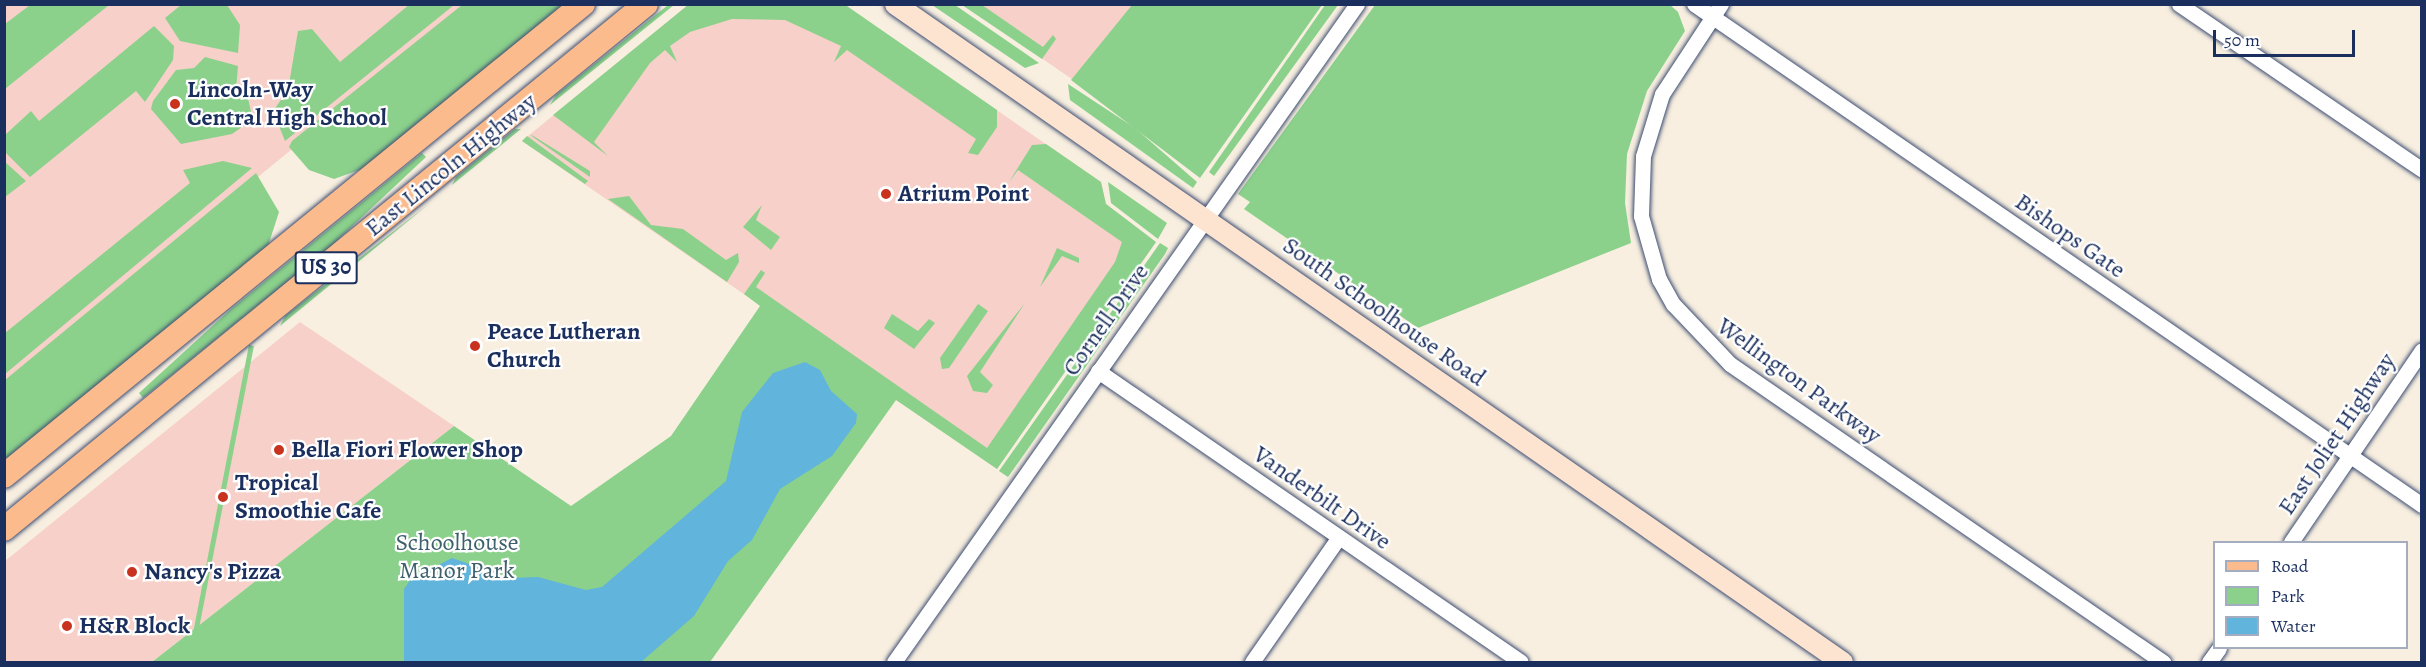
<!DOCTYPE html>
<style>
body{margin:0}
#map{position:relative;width:2426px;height:667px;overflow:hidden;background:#f8efe0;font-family:Alegreya,serif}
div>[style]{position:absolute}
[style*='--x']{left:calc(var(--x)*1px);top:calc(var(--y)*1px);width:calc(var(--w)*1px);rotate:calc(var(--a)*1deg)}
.built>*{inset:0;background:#f7d0c9}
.green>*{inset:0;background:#8bd18b;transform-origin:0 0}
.water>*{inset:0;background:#61b4dc}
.roads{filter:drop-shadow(0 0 2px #3c4c72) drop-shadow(0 0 2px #3c4c72)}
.street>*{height:15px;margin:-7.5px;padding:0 7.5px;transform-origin:7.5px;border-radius:7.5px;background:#fff}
.secondary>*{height:21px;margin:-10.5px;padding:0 10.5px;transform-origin:10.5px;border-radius:10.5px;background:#fde4d1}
.primary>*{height:24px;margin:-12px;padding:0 12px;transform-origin:12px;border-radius:12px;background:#fbbb8c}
.dots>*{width:16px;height:16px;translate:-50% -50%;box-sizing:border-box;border:3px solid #fff;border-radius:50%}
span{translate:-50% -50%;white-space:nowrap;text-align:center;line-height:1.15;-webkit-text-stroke:4.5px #fff;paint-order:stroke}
.shield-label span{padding:2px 4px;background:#fff;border:2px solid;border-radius:4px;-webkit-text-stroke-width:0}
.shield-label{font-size:22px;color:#1b2f5e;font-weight:700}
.poi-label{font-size:24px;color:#1b2f5e;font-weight:700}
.left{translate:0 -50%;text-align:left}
.street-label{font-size:24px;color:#1b2f5e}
.park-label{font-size:24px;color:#3d606c}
.frame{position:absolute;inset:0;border:6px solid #1b2f5e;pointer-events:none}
.legend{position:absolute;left:2213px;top:541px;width:195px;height:108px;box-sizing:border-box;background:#fff;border:2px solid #a4acbf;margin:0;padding:8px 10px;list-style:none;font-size:18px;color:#1b2f5e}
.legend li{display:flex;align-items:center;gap:12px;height:30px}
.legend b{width:30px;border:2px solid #a4acbf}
.scale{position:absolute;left:2213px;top:30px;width:142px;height:27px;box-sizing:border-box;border:3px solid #1b2f5e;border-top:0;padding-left:8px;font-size:18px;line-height:21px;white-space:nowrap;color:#1b2f5e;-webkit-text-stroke:4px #fff;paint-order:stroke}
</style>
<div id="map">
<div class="built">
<div style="clip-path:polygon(5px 5px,468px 5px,5px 384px)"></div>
<div style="clip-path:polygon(688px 5px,844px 5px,1101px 182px,1106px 204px,1156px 242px,997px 469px,522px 141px)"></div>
<div style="clip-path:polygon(964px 5px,1255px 5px,1161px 140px)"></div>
<div style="clip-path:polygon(300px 322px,454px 426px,152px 662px,5px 662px,5px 561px)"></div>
</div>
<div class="green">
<div style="clip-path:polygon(410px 4px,454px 5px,285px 141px,273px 111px,288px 90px,298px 31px,312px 29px,340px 62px)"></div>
<div style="clip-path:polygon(844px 4px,997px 110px,997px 127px,978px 155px,968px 153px,976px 139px,847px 50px,834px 62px,841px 46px,785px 20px,732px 19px,690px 32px,670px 46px,677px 62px,665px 50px,650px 63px,594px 142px,608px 156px,553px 115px,688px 5px)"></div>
<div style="clip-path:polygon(30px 5px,109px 5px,5px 89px,5px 24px)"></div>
<div style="clip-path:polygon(181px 5px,227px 5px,240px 25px,238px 53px,180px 41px,165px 18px)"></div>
<div style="clip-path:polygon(462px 5px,564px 5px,362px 169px,334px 179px,309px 170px,289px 147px,292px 141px)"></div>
<div style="clip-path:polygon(668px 5px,674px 5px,550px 105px,556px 95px)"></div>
<div style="clip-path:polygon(932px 5px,955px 5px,1039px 63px,1025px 68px)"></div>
<div style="clip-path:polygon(962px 5px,982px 5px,1043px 47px,1053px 35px,1056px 39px,1042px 59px)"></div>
<div style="clip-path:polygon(1132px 5px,1132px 4px,1322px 5px,1200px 178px,1071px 80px)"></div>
<div style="clip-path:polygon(1325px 5px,1338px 5px,1214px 176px,1209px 172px)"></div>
<div style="clip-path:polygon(1375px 5px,1669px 4px,1678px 12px,1685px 31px,1647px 91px,1627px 154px,1625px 203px,1631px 243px,1418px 328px,1244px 209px,1250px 202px,1238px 194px)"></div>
<div style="clip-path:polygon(154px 26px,174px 46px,173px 60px,145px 102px,136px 91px,30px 177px,5px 152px,5px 135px,31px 111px,39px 121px)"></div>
<div style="clip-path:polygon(205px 57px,238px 66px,236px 91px,248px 98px,251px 112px,245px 125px,232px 134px,181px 144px,151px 109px,153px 101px,176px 70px,194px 68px)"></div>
<div style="clip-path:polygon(1068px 84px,1135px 128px,1197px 182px,1193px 188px,1070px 100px)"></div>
<div style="clip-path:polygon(515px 129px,521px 129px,452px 185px,456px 177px)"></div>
<div style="clip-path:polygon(530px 134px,590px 171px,590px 177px,533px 137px)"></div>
<div style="clip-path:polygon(527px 136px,588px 181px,585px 184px,522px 141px)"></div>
<div style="clip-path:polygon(1046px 144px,1101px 182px,1106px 204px,1156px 242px,997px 469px,896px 400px,710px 662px,152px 662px,454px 426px,571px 506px,671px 436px,760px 306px,744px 294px,761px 270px,765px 273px,756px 287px,987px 448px,1115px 262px,1122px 242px,1018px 170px,1009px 182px,1032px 145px)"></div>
<div style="clip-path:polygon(422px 153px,426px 157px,328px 249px,143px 398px,139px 393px,231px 309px)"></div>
<div style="clip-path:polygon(4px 161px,26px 181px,5px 197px,4px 197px)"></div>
<div style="clip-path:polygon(223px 161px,252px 168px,5px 374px,5px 333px,190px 183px,183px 170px)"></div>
<div style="clip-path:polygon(256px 173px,279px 212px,268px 246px,5px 460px,5px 380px)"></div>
<div style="clip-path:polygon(1108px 182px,1167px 223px,1158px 239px,1111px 203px)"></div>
<div style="clip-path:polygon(629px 196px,651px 225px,683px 229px,726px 260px,738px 253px,739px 262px,727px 282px,608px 199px)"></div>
<div style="clip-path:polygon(430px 203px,280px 326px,285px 316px)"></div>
<div style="clip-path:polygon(762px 205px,756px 220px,780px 237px,771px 250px,743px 227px)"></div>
<div style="clip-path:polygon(1160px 243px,1168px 248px,1165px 254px,1008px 477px,999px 471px)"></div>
<div style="clip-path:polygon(1057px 248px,1079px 258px,1079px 263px,1062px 256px,1040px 287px)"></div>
<div style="clip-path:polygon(1025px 303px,980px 372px,993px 385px,987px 393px,973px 391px,967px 376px)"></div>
<div style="clip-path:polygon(978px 304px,988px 311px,949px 368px,942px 369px,940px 358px)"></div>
<div style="clip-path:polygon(892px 314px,918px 331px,929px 319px,935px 323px,914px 349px,884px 328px)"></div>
<div style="left:249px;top:345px;width:5px;height:306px;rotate:11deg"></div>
</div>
<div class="water">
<div style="clip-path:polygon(805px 362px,820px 370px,831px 391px,857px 414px,856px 423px,832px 456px,780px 489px,752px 540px,728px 561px,694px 616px,641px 662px,404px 662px,404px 589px,411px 579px,452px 558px,509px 578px,538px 577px,586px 590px,602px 587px,726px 481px,742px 412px,773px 373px)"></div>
</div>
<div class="roads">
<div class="street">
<div style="--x:1694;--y:4;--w:884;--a:34.54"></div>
<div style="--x:1721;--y:4;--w:108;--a:123.2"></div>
<div style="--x:1662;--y:94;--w:65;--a:107"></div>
<div style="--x:1643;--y:156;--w:60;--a:91.9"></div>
<div style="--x:1641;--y:216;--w:66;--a:74.1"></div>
<div style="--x:1659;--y:279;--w:29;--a:61"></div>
<div style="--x:1673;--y:304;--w:83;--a:46.5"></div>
<div style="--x:1730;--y:364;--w:526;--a:34.54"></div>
<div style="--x:2179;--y:4;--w:294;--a:34.3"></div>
<div style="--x:1098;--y:371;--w:513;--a:34.53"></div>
<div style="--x:2291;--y:542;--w:232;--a:-55.7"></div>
<div style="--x:894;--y:662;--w:805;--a:-54.87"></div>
<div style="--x:1252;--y:662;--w:152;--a:-55.2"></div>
<div style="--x:2209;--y:662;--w:17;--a:-54"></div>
</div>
<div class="secondary">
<div style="--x:895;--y:4;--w:1153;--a:34.79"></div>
</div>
<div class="primary">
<div style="--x:4;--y:476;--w:747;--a:-39.19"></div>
<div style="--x:4;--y:529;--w:829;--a:-39.27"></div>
</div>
</div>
<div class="dots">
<div style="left:175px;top:104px;background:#c8321e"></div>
<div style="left:886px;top:194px;background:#c8321e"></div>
<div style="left:475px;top:346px;background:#c8321e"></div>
<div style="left:279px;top:450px;background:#c8321e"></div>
<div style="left:223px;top:497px;background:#c8321e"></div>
<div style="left:132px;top:572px;background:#c8321e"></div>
<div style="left:67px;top:626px;background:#c8321e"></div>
</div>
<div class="shield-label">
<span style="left:326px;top:268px">US 30</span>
</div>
<div class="poi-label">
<span class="left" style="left:187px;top:104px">Lincoln-Way<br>Central High School</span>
<span class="left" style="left:898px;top:194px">Atrium Point</span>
<span class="left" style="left:487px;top:346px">Peace Lutheran<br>Church</span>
<span class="left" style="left:291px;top:450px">Bella Fiori Flower Shop</span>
<span class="left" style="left:235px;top:497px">Tropical<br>Smoothie Cafe</span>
<span class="left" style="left:144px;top:572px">Nancy's Pizza</span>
<span class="left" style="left:79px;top:626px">H&amp;R Block</span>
</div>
<div class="street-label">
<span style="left:451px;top:165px;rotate:-39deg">East Lincoln Highway</span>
<span style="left:2070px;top:236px;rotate:35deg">Bishops Gate</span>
<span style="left:1384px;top:312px;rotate:35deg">South Schoolhouse Road</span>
<span style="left:1106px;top:320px;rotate:-55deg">Cornell Drive</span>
<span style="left:1799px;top:381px;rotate:36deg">Wellington Parkway</span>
<span style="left:2337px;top:434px;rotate:-56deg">East Joliet Highway</span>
<span style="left:1322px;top:498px;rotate:35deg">Vanderbilt Drive</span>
</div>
<div class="park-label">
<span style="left:457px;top:557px">Schoolhouse<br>Manor Park</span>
</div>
<div class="frame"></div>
<ul class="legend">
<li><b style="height:8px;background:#fbbb8c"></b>Road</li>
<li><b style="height:16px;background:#8bd18b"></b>Park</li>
<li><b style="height:16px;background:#61b4dc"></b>Water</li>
</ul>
<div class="scale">50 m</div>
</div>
